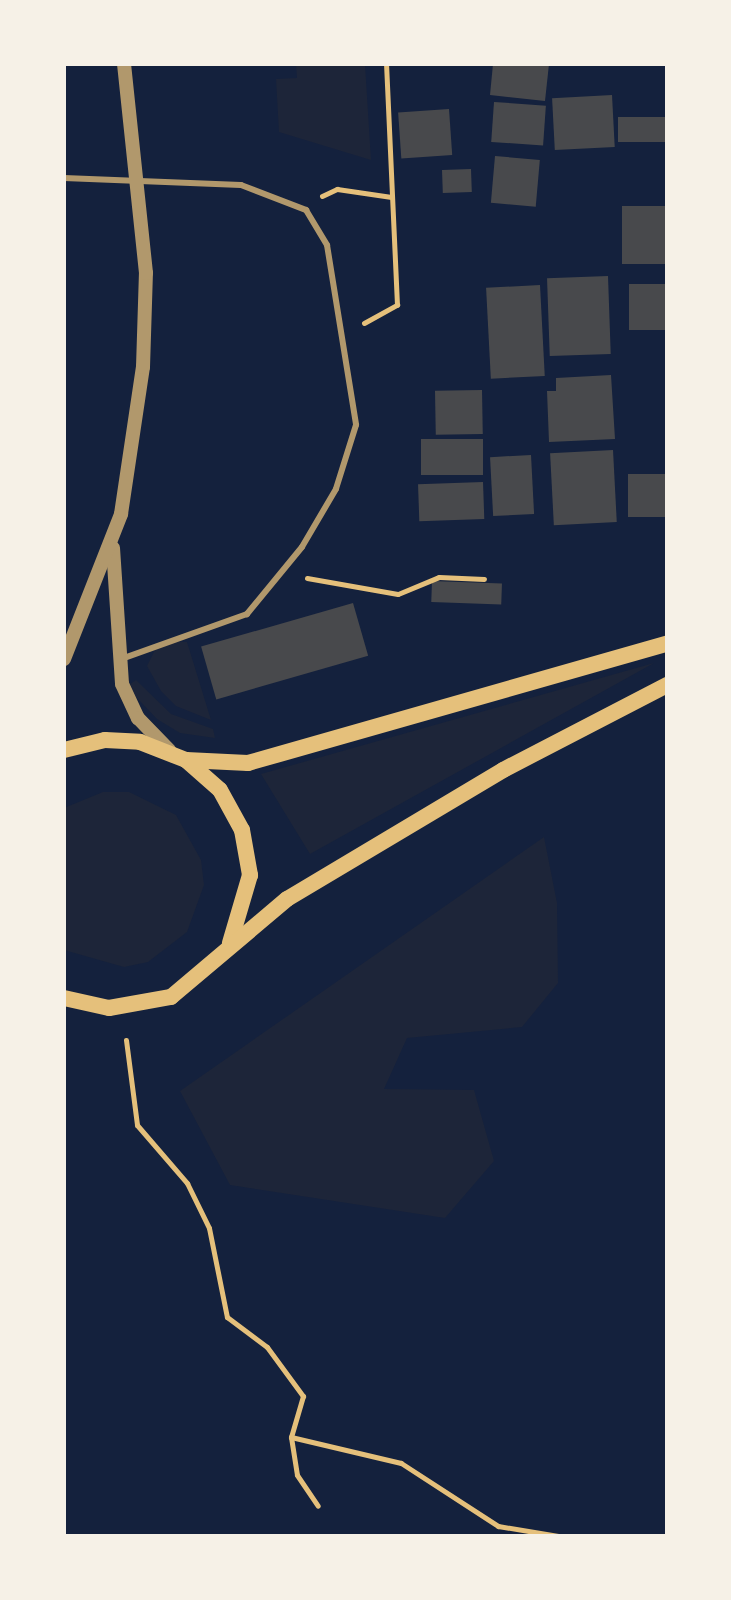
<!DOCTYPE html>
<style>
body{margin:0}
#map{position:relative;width:731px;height:1600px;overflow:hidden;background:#14213d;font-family:Georgia,serif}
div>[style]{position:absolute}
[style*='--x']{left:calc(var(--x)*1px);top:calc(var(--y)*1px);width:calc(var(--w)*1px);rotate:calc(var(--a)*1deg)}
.green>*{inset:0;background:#1d2539}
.building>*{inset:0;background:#48494c;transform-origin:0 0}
.path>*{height:5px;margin:-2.5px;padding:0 2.5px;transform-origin:2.5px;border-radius:2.5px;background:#e5c07b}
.service>*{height:6px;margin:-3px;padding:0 3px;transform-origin:3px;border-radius:3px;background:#b1986c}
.tertiary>*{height:14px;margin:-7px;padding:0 7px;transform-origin:7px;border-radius:7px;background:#b1986c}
.secondary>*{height:16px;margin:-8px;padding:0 8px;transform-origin:8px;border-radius:8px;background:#e5c07b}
span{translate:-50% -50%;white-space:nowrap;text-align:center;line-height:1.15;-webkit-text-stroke:8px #f6f1e7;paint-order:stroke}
.frame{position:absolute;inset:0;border:66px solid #f6f1e7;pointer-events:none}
</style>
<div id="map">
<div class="green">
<div style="clip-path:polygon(296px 64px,365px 64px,371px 160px,279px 132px,276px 79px,297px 78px)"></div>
<div style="clip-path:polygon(159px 642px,187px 642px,211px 720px,176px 706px,161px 691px,147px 666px)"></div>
<div style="clip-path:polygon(654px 663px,310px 854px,261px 774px)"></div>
<div style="clip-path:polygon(136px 680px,171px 714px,213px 729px,215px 738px,180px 733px,157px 719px,136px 697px,130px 684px)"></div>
<div style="clip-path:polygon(103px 792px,129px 792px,176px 815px,201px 860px,204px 885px,187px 932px,148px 962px,124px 967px,64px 950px,64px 808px)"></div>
<div style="clip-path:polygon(544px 837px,557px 903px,558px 983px,522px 1027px,407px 1038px,384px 1089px,474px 1090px,494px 1161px,445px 1218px,230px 1185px,180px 1091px)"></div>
</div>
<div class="building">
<div style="clip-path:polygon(493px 64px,549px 64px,545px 101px,490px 95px)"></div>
<div style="left:612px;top:95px;width:52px;height:60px;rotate:87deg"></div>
<div style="left:494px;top:102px;width:52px;height:40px;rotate:4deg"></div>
<div style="left:449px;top:109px;width:46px;height:51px;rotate:86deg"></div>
<div style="left:667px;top:117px;width:25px;height:49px;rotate:90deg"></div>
<div style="left:495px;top:156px;width:45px;height:47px;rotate:5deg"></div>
<div style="left:471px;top:169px;width:23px;height:29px;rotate:88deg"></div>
<div style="left:667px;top:206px;width:58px;height:45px;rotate:90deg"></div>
<div style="left:608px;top:276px;width:78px;height:61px;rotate:88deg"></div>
<div style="left:667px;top:284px;width:46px;height:38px;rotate:90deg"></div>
<div style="left:540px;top:285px;width:91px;height:54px;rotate:87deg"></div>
<div style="clip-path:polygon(611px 375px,615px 439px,549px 442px,547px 391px,556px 391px,556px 378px)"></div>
<div style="left:482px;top:390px;width:44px;height:47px;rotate:89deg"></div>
<div style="left:483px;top:439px;width:36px;height:62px;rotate:90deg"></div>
<div style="left:613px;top:450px;width:72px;height:63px;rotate:87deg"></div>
<div style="left:531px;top:455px;width:59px;height:41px;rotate:87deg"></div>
<div style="left:667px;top:474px;width:43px;height:39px;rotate:90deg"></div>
<div style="left:483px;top:482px;width:37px;height:65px;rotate:88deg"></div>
<div style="left:432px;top:581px;width:70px;height:21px;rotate:2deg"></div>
<div style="left:353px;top:603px;width:55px;height:158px;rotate:74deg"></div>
</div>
<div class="path">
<div style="--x:322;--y:196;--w:17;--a:-25"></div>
<div style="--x:337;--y:189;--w:55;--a:8.4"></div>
<div style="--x:364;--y:323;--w:38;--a:-29"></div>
<div style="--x:397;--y:305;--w:241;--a:-92.6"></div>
<div style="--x:307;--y:578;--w:92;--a:10"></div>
<div style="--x:398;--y:594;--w:44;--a:-22.5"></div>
<div style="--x:439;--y:577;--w:45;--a:2.5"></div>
<div style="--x:126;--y:1040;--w:86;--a:82.6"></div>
<div style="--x:137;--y:1125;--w:77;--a:49.2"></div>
<div style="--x:187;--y:1183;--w:50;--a:63.9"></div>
<div style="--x:209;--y:1228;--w:91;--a:78.6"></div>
<div style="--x:227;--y:1317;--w:50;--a:36.9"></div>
<div style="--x:267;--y:1347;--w:61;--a:53.7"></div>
<div style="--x:303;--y:1396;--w:43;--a:106.3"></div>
<div style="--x:291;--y:1437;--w:38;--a:81"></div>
<div style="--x:297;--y:1475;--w:37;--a:56"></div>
<div style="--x:291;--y:1437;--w:113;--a:13.3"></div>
<div style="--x:401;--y:1463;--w:116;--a:33"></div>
<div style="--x:498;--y:1526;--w:61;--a:9.5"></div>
</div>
<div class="service">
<div style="--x:64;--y:178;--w:177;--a:2.3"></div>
<div style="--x:241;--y:185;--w:70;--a:21"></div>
<div style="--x:306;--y:210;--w:41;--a:59"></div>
<div style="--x:327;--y:245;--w:182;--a:80.8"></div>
<div style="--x:356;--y:425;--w:67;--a:107.4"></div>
<div style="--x:336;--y:489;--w:67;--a:120.4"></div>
<div style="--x:302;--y:547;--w:87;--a:129.4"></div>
<div style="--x:247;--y:614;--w:134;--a:160.3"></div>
</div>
<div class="tertiary">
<div style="--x:113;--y:548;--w:136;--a:86.2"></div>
<div style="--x:122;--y:684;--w:38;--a:65"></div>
<div style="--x:138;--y:718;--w:45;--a:45.9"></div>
<div style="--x:64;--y:659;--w:156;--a:-68.5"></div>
<div style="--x:121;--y:514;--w:149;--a:-81.5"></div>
<div style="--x:143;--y:367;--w:94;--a:-88.2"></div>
<div style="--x:146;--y:273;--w:210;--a:-96"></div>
</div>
<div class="secondary">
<div style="--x:64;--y:750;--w:42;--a:-13.7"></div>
<div style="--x:105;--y:740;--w:35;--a:3"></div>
<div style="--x:140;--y:742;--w:49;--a:21.4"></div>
<div style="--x:186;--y:760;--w:45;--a:41.4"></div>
<div style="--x:220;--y:790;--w:46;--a:61.2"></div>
<div style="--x:242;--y:830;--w:46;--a:79.9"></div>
<div style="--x:250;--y:875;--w:71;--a:106.4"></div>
<div style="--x:186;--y:760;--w:62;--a:2.8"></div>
<div style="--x:248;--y:763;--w:436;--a:-15.9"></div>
<div style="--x:64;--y:998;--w:46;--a:12.5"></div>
<div style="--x:109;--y:1008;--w:63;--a:-10.1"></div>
<div style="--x:171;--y:997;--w:152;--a:-40.2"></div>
<div style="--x:287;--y:899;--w:252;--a:-30.8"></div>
<div style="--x:503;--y:770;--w:185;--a:-27.4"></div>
</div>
<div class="frame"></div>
</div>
